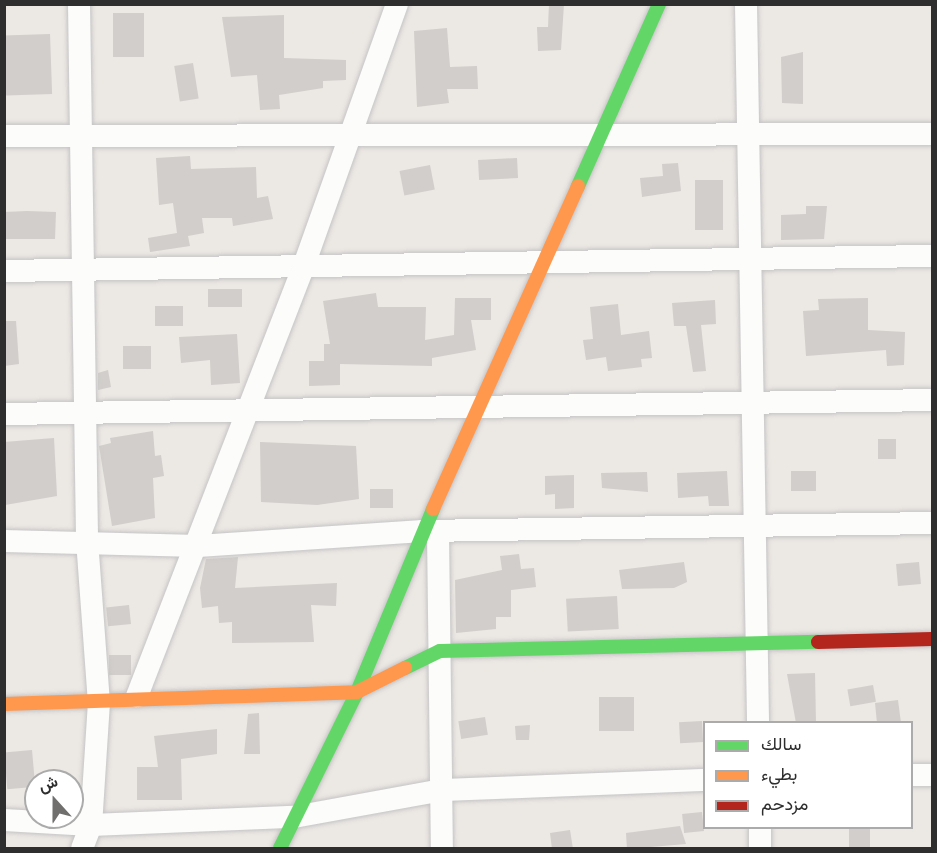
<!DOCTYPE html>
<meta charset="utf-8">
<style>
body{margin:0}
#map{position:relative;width:937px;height:853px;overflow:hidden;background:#ece8e4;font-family:Arial,Vazirmatn,sans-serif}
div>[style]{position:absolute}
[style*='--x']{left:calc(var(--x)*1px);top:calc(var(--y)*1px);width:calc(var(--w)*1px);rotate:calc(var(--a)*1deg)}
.building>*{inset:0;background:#d1cecb;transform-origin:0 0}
.roads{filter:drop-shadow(0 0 2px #c5c4c5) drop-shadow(0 0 2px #c5c4c5)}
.street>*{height:22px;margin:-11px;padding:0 11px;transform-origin:11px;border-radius:11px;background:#fcfcfb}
.fast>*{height:14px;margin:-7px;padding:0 7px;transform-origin:7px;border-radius:7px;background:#63d668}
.slow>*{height:14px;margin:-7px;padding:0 7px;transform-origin:7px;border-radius:7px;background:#ff974d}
.jam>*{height:14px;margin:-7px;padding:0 7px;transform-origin:7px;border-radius:7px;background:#b3261e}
span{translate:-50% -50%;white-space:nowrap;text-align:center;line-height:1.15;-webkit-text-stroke:4.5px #fff;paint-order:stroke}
.frame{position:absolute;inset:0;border:6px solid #2e2e2e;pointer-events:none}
.legend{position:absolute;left:703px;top:721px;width:210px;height:108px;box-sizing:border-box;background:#fff;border:2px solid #ababab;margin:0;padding:8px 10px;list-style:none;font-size:18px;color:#2e2e2e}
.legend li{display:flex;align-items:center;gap:12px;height:30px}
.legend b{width:30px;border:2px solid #ababab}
.north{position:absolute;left:24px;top:769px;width:60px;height:60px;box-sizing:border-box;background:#fff;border:2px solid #ababab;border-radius:50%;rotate:339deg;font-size:16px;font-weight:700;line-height:24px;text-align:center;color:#2e2e2e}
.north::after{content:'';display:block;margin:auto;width:21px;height:27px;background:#706f6e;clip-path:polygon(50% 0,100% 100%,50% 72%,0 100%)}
</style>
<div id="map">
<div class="building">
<div style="clip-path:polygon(549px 4px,564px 4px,561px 50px,538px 51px,537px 27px,548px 27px)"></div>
<div style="left:113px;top:13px;width:31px;height:44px"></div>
<div style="clip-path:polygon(284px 15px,284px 58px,346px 60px,346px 80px,323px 81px,323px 88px,279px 95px,280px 109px,260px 110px,257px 75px,231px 77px,222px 17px)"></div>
<div style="clip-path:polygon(447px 28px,450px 67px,477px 66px,478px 89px,447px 89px,449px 103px,417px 107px,414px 31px)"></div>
<div style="left:50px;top:34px;width:60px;height:46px;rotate:88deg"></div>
<div style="clip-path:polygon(803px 52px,803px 104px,782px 103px,781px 57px)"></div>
<div style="left:193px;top:63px;width:36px;height:19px;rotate:81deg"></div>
<div style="clip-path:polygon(190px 156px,191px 169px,256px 167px,257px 198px,268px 196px,273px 219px,233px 226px,232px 218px,202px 218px,204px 233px,188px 236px,190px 246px,150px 252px,148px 238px,177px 233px,173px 203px,159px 205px,156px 158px)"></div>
<div style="left:517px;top:158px;width:20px;height:39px;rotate:87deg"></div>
<div style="clip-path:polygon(678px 163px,681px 191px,642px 197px,640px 178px,663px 176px,662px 164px)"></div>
<div style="left:430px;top:165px;width:25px;height:31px;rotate:79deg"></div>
<div style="left:695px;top:180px;width:28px;height:50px"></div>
<div style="clip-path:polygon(806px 206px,827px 206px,824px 239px,781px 240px,781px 215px,806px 214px)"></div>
<div style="clip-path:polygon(27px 211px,56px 212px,55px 239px,4px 239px,4px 212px)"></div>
<div style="left:208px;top:289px;width:34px;height:18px"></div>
<div style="clip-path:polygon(376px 293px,378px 307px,426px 307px,425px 340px,454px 335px,455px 298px,491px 298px,491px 320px,471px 320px,476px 350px,432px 358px,432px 366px,340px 364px,340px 385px,309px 386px,309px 361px,324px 361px,324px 344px,330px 344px,323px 301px)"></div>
<div style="clip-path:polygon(868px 298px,868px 330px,905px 332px,904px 365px,887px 366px,886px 350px,806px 356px,803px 311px,819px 310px,818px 299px)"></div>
<div style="clip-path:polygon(715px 300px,716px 324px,701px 325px,706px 371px,693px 372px,686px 326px,674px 326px,672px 303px)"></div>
<div style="clip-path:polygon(618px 304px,621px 335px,649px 331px,652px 358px,641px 359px,642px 367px,608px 371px,606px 357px,586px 360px,583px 340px,593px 339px,590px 307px)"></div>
<div style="left:155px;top:306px;width:28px;height:20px"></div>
<div style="clip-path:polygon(4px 321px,16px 321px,19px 364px,4px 366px)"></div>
<div style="clip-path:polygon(237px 334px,240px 383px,211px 385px,210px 360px,181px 363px,179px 337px)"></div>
<div style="left:123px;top:346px;width:28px;height:23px"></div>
<div style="clip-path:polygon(108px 370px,111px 387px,98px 390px,98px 373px)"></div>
<div style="clip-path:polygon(153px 431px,155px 456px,161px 455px,164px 476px,153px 478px,155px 518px,112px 526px,99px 446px,111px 443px,110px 438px)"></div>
<div style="clip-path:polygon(54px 438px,57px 496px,5px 505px,4px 442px)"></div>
<div style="left:878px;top:439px;width:18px;height:20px"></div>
<div style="clip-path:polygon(260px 442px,356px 446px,359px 499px,317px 505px,261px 502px)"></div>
<div style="clip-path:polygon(727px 471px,729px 506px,709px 506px,708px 496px,678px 498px,677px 473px)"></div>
<div style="left:791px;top:471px;width:25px;height:20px"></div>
<div style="clip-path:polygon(647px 472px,648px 492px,602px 488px,601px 473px)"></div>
<div style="clip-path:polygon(574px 475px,574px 508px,555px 509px,555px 494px,545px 495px,545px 476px)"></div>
<div style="left:370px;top:489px;width:23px;height:19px"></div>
<div style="clip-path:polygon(519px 554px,521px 569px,534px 568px,536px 587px,511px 590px,511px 617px,496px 617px,496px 629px,456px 633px,455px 580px,502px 570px,500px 556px)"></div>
<div style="clip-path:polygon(238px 557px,235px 588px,337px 583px,336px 606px,311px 605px,314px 642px,232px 643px,232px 622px,219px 623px,218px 606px,202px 608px,200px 588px,206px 559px)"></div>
<div style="clip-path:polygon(684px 562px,687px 582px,674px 588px,622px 589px,619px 570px)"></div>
<div style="left:919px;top:562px;width:22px;height:23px;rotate:85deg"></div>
<div style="left:617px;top:596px;width:33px;height:51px;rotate:87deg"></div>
<div style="left:129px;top:605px;width:19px;height:23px;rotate:84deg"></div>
<div style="left:131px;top:655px;width:20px;height:22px;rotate:90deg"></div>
<div style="clip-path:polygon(815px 673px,816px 723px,796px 723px,787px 674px)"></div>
<div style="left:873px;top:685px;width:17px;height:26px;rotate:80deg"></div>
<div style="left:634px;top:697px;width:34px;height:35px;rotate:90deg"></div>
<div style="clip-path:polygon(898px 700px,901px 723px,877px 723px,875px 703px)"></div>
<div style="clip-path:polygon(259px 713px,260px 754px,244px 754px,248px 714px)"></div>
<div style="left:485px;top:717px;width:18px;height:27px;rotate:81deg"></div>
<div style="left:702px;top:721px;width:21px;height:23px;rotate:87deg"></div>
<div style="clip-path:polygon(530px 725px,529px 740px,516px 740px,515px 726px)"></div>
<div style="clip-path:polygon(217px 729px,217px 754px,181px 759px,182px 800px,137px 800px,137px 767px,158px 767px,154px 736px)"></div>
<div style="left:32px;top:750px;width:37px;height:28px;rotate:85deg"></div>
<div style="left:702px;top:812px;width:19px;height:20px;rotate:84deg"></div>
<div style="clip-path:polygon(680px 826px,686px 844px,627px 849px,626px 833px)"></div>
<div style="left:849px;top:828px;width:21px;height:21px"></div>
<div style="clip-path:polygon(570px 830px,573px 849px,552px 849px,550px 833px)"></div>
</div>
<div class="roads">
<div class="street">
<div style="--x:79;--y:4;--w:536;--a:89.14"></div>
<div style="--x:87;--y:540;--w:162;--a:85.8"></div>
<div style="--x:99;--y:702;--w:123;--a:93.7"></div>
<div style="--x:91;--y:825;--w:25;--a:111"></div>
<div style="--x:746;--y:4;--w:718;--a:89.04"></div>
<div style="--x:4;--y:136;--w:928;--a:-0.12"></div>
<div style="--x:4;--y:271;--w:928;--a:-0.93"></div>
<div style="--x:4;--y:414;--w:928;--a:-0.86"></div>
<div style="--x:438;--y:531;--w:317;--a:89.3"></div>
<div style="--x:4;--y:541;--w:194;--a:1.5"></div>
<div style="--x:198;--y:546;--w:225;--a:-3.8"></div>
<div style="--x:423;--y:531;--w:509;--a:-0.9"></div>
<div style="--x:137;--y:696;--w:459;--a:-68.8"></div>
<div style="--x:303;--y:268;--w:280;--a:-70.4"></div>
<div style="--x:912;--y:775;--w:20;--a:0"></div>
<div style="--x:4;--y:820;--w:87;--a:3.3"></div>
<div style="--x:91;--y:825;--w:203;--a:-2.3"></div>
<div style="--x:294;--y:817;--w:150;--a:-10.3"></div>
<div style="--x:442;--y:790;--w:262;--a:-2.2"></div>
<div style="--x:760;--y:828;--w:20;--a:90"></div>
</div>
<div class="fast">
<div style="--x:578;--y:186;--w:199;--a:-66"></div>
<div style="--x:405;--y:668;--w:39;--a:-26"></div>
<div style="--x:440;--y:651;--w:378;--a:-1.4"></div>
<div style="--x:280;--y:848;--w:174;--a:-63.7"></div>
<div style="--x:357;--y:692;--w:198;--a:-67.4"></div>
</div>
<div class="slow">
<div style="--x:433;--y:509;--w:354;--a:-65.8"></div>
<div style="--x:4;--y:704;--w:353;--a:-1.9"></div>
<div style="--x:357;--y:692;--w:54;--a:-26.6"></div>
</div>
<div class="jam">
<div style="--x:818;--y:642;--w:114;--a:-1.5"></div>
</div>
</div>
<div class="frame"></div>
<ul class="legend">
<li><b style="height:8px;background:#63d668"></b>سالك</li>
<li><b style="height:8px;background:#ff974d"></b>بطيء</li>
<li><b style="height:8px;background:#b3261e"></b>مزدحم</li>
</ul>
<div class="north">ش</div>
</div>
